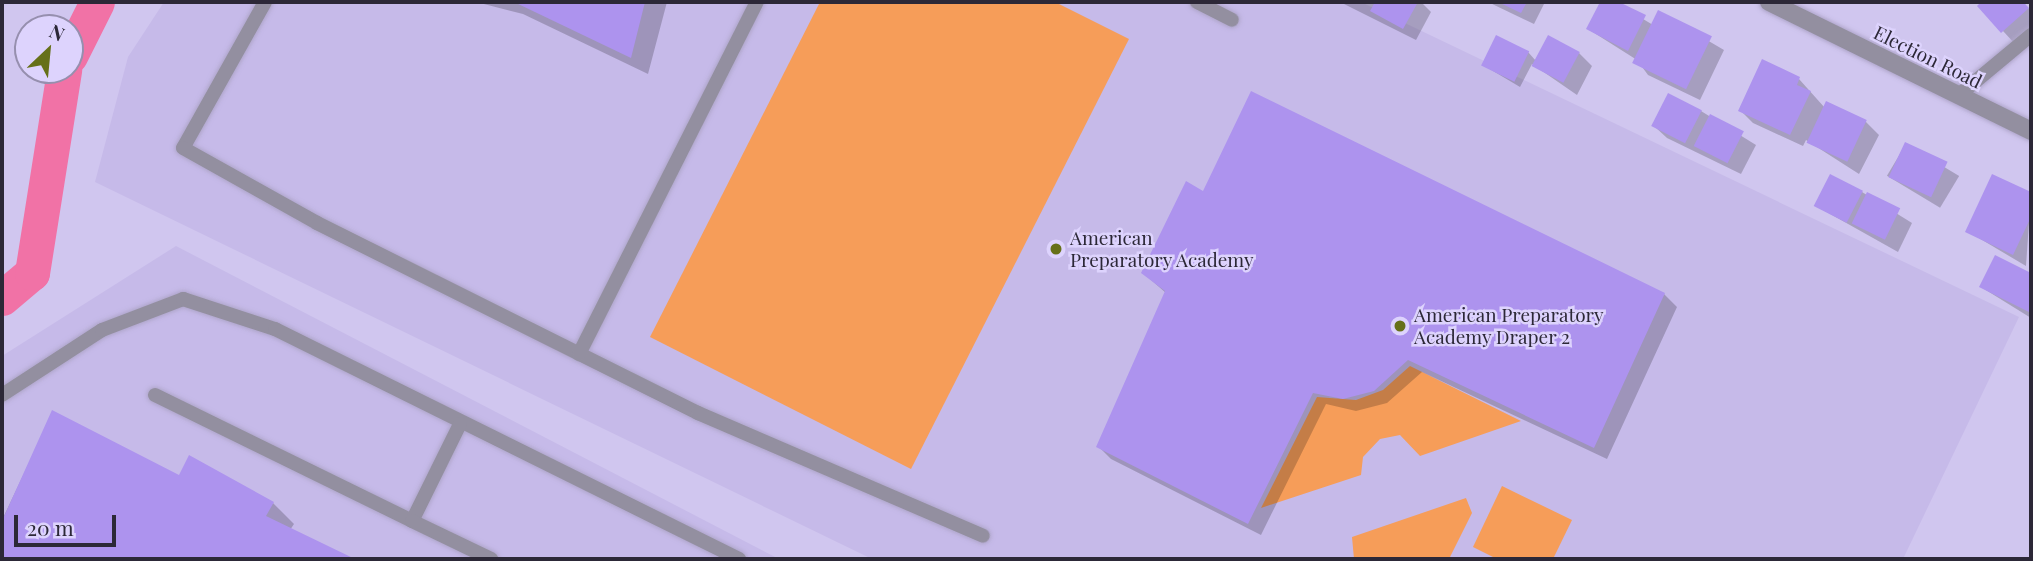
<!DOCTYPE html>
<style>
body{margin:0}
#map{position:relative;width:2033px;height:561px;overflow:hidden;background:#d0c6ef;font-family:"Playfair Display",serif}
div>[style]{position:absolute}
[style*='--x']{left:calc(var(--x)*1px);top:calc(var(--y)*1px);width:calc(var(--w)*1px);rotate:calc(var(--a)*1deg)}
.built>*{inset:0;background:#c6bae9}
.green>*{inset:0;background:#f69d59}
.shadow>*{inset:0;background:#0003;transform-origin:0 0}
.canal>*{height:35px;margin:-17.5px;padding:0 17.5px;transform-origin:17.5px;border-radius:17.5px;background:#f172a6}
.building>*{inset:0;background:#ad93ee;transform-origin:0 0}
.roads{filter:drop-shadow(0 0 2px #afa6ca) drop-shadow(0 0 2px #afa6ca)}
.service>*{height:14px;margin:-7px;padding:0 7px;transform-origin:7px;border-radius:7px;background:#938fa0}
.minor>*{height:18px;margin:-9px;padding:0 9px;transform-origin:9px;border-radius:9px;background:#938fa0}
.dots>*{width:19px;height:19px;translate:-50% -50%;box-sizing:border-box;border:4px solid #ddd3fd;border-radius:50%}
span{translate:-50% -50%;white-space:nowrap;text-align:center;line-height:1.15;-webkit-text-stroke:5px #ddd3fd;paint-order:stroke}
.street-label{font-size:19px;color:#2c2837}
.poi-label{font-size:19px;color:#2c2837}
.left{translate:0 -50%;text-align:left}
.frame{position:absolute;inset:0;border:4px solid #2c2837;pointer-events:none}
.north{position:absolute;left:14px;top:14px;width:70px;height:70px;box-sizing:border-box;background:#ddd3fd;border:2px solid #968fae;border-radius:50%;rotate:26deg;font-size:19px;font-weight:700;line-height:28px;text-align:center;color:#2c2837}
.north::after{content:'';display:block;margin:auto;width:24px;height:32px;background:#667019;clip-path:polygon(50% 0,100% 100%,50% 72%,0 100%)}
.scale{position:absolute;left:14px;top:515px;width:102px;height:32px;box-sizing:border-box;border:4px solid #2c2837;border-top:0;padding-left:9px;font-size:21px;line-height:24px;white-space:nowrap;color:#2c2837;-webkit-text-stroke:5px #ddd3fd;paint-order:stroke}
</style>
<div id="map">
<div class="built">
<div style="clip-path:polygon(164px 2px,1361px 2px,2019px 317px,1903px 559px,872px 559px,95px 182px,128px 57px)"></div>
<div style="clip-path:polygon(176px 246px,779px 559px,2px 559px,2px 356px)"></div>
</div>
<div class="green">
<div style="clip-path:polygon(820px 2px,1055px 2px,1129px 39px,911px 469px,650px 337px)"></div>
<div style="clip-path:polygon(1410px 366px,1521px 421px,1420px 456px,1400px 435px,1380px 439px,1363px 457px,1361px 475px,1261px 508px,1317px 397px,1356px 400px,1383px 390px)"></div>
<div style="clip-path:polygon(1502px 486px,1572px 520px,1553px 559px,1497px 559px,1473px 547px)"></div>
<div style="clip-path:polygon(1466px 498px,1472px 513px,1449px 559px,1354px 559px,1352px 537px)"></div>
</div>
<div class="shadow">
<div style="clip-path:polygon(476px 2px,667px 2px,648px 74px,523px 14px)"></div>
<div style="clip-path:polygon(1340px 2px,1421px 2px,1431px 12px,1416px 40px)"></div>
<div style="clip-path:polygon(1488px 2px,1545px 2px,1534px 24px)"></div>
<div style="clip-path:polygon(1602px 2px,1615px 2px,1653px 25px,1659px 12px,1724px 50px,1700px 100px,1648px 75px,1637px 60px,1588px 29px)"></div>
<div style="clip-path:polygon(1984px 2px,2023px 2px,2031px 11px,2031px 30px,2015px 44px,1980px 6px)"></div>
<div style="clip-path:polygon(1528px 52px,1536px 61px,1579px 53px,1592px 66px,1577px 95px,1532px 64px,1520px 87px,1483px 65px)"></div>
<div style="clip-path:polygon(1763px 62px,1799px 79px,1825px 108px,1866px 122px,1879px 135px,1859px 174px,1806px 140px,1803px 146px,1753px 123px,1740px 110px)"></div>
<div style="clip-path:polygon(1701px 111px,1756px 145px,1741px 174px,1667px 138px,1654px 126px)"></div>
<div style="left:1906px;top:144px;width:62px;height:37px;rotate:31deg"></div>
<div style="clip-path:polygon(1993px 176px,2031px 194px,2026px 266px,1967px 231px)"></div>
<div style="clip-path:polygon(1862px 192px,1912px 223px,1898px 252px,1816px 206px)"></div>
<div style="clip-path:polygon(1204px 193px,1664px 294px,1677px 307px,1607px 459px,1422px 372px,1387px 403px,1356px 411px,1326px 404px,1261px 535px,1111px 459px,1098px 446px,1166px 293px,1143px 273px)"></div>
<div style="clip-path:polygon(1996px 257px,2031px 275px,2031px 318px,1981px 287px)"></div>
<div style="clip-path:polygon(53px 412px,180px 477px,273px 503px,294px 524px,290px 530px,351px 559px,2px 559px,2px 520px)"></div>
</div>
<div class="canal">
<div style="--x:70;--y:56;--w:60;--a:-63.4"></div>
<div style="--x:2;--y:298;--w:39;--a:-40"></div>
<div style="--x:32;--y:273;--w:206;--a:-81"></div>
</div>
<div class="building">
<div style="clip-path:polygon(514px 2px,645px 2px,631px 58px)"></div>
<div style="clip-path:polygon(1375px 2px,1418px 2px,1403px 29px,1370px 11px)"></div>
<div style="clip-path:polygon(1498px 2px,1527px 2px,1521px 13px)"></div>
<div style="clip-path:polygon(1600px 2px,1619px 2px,1646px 15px,1628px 51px,1586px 29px)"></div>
<div style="clip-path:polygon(1981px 2px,2023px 2px,2029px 8px,2001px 33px,1977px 6px)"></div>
<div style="left:1658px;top:10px;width:60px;height:59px;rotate:26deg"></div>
<div style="left:1496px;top:35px;width:37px;height:34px;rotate:26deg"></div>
<div style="left:1548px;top:35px;width:36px;height:35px;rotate:28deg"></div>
<div style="clip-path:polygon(1762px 59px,1800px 77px,1797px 85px,1811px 91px,1790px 135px,1738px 111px)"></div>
<div style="clip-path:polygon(1251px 91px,1665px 293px,1594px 448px,1408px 360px,1374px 391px,1343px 399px,1313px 393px,1248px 524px,1096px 447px,1165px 291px,1141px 273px,1186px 181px,1203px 191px)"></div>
<div style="left:1668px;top:93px;width:38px;height:37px;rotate:27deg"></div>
<div style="left:1826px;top:101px;width:45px;height:46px;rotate:25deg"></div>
<div style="left:1710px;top:114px;width:38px;height:36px;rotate:27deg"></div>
<div style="left:1905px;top:142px;width:47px;height:39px;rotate:25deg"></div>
<div style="left:1830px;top:174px;width:37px;height:36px;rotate:27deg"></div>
<div style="clip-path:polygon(1992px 174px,2031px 192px,2031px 217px,2013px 255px,1965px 232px)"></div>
<div style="left:1867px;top:192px;width:37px;height:35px;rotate:26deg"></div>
<div style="clip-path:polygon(1995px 255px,2031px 273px,2031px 313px,1979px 287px)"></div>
<div style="clip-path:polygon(52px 410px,179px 475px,189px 455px,274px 502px,266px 516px,355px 559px,2px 559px,2px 521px)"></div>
</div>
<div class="roads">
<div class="service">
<div style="--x:265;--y:2;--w:167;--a:119.3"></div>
<div style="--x:183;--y:148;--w:154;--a:29.2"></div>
<div style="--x:317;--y:223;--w:426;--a:26.5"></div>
<div style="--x:698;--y:413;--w:310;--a:23.3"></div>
<div style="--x:1197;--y:2;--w:39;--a:27"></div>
<div style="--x:1959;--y:95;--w:94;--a:-39.8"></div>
<div style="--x:579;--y:354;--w:394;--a:-63.2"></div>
<div style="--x:2;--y:395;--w:119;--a:-33"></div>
<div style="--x:102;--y:330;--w:87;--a:-20.9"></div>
<div style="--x:183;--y:299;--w:97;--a:18.1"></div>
<div style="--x:275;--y:329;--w:518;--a:26.37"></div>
<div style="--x:155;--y:395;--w:286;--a:26.1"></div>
<div style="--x:460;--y:424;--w:108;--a:116.3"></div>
<div style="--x:412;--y:521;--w:88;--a:25.7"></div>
</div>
<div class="minor">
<div style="--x:1769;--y:2;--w:292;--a:26.2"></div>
</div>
</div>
<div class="dots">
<div style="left:1056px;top:249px;background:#667019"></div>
<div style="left:1400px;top:326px;background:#667019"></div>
</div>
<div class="street-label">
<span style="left:1928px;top:57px;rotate:26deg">Election Road</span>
</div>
<div class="poi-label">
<span class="left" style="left:1070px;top:249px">American<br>Preparatory Academy</span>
<span class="left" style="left:1414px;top:326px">American Preparatory<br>Academy Draper 2</span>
</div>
<div class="frame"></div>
<div class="north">N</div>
<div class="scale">20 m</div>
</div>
